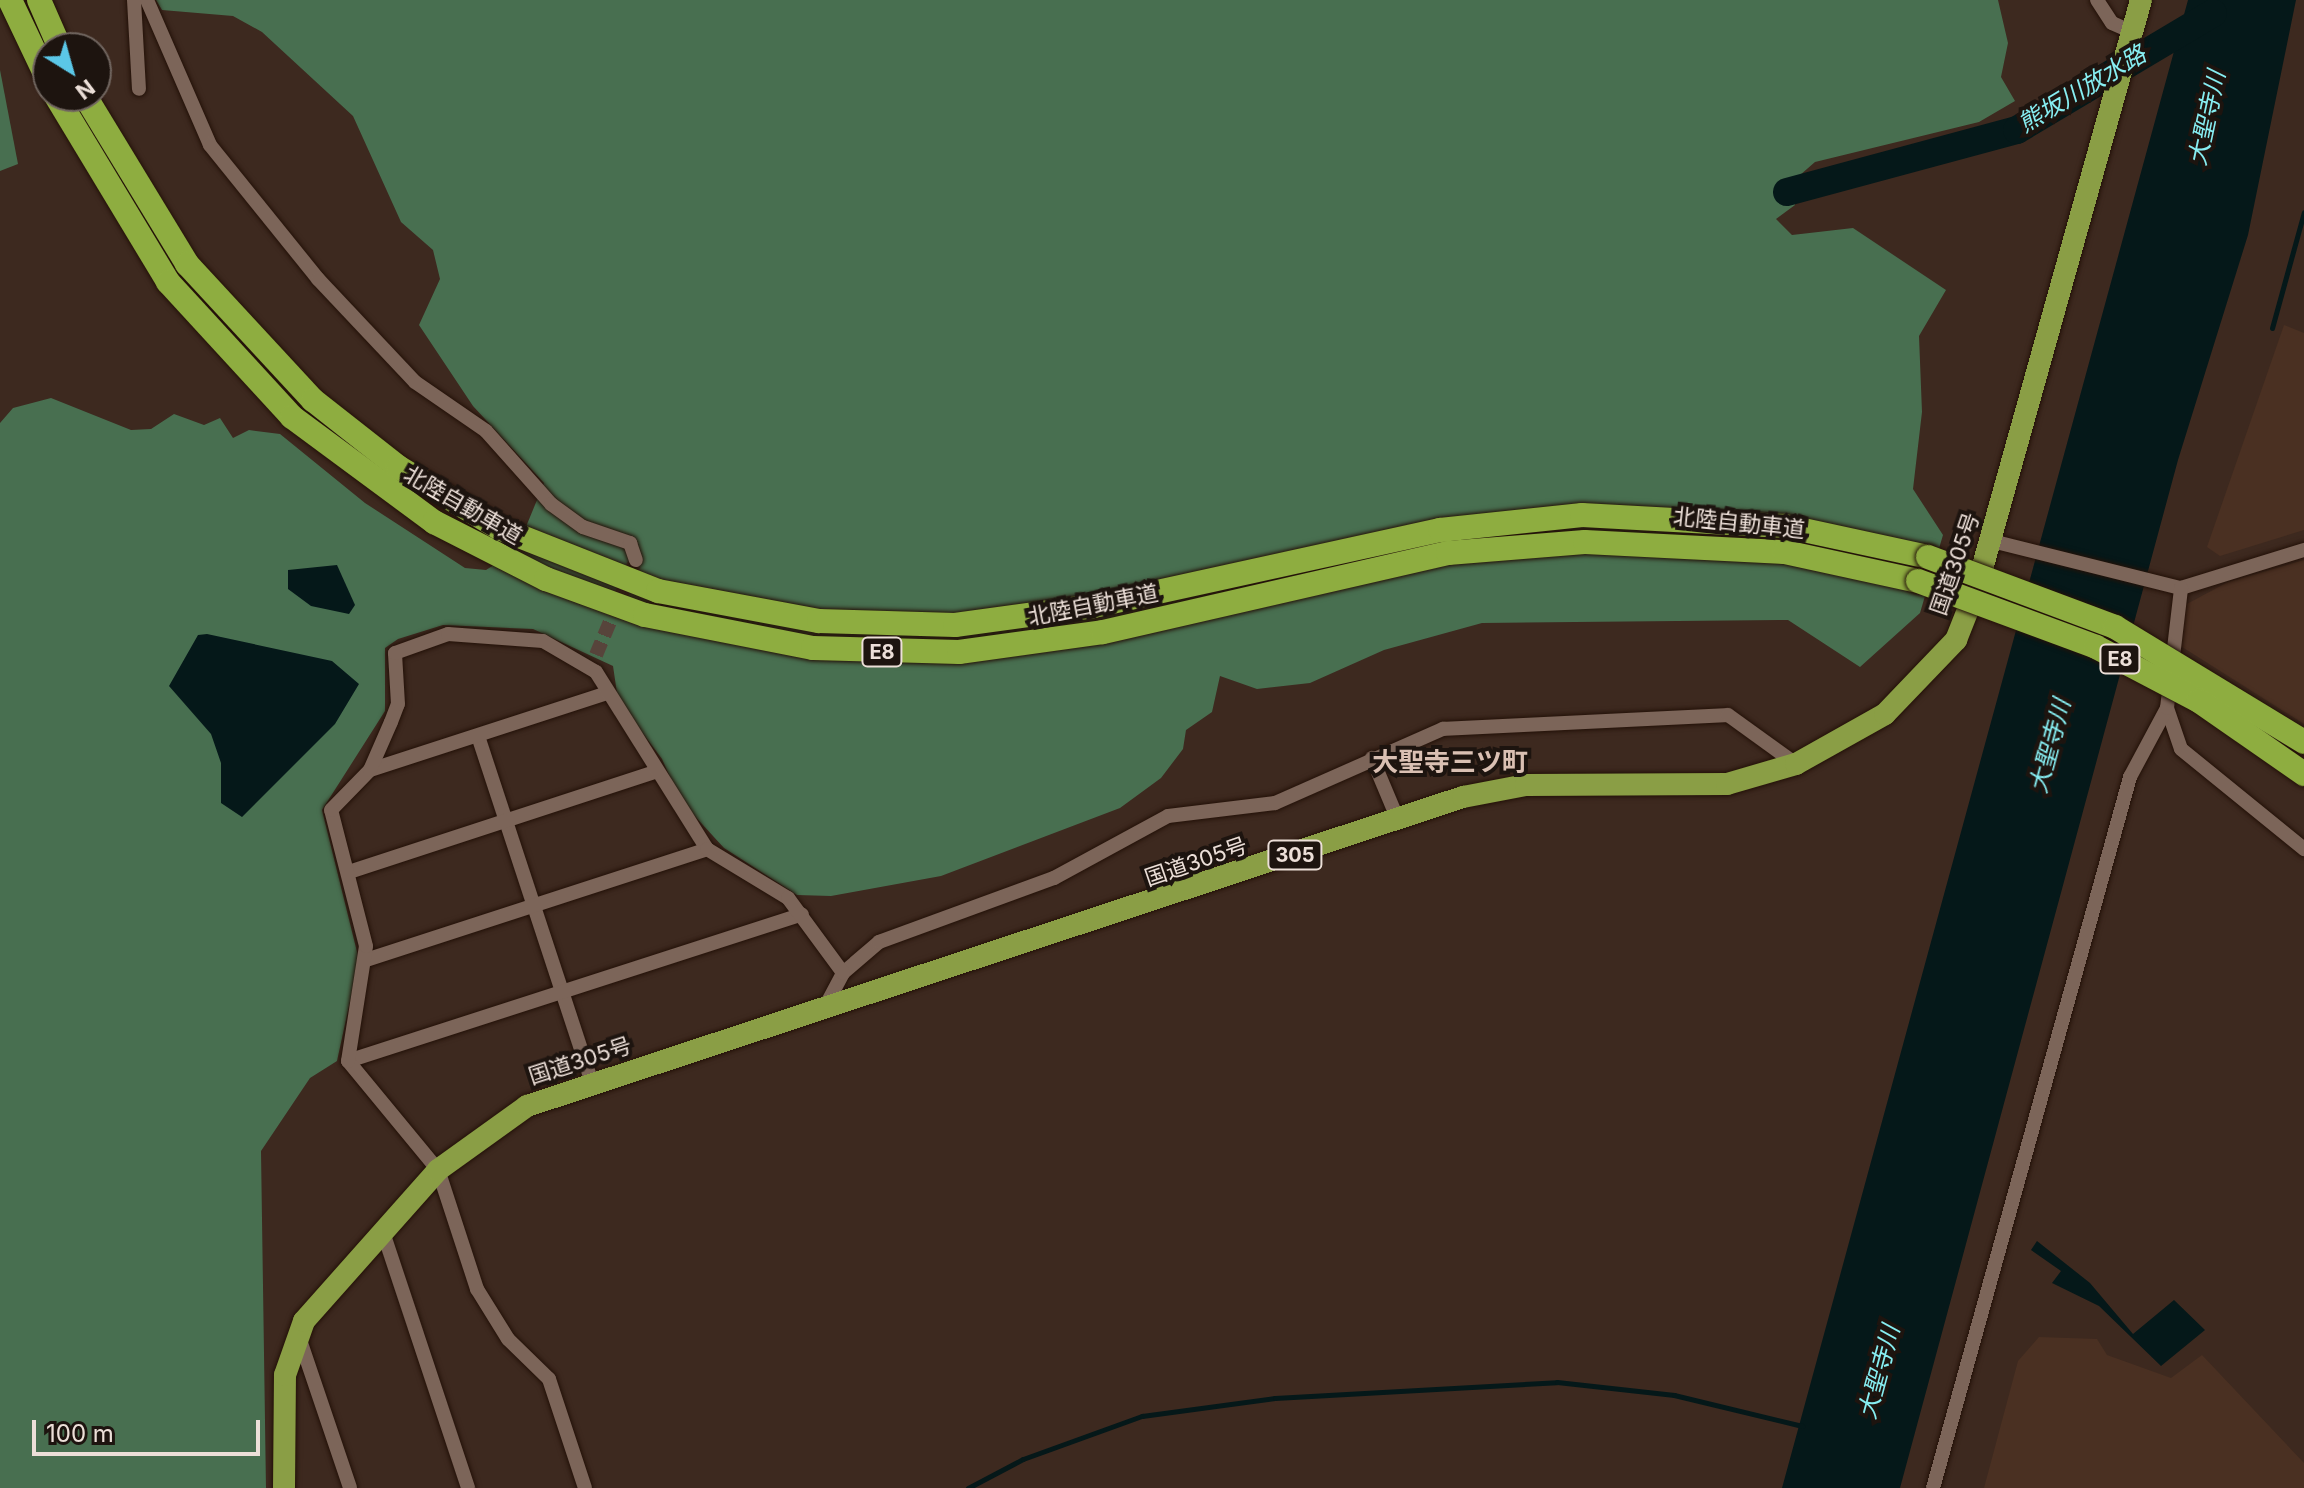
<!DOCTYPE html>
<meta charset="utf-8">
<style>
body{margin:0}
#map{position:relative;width:2304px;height:1488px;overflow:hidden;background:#3d291f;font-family:Inter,"Noto Sans JP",sans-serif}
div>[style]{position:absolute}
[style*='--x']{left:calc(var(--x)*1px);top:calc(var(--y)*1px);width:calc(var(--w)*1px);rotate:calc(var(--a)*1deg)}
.built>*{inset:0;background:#4a3022}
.forest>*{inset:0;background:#486f50}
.water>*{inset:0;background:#051819}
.stream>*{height:5px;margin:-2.5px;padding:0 2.5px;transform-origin:2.5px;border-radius:2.5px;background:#051819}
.river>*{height:28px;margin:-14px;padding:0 14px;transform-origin:14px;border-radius:14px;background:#051819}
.minor-tunnel>*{height:14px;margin-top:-7px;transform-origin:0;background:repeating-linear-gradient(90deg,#57443b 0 14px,transparent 0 21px)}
.roads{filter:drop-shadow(0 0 2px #231108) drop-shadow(0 0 2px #231108)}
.minor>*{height:14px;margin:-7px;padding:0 7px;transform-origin:7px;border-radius:7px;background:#7c6559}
.trunk>*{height:22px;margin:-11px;padding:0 11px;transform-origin:11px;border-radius:11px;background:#8a9e45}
.motorway>*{height:24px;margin:-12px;padding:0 12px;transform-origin:12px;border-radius:12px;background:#8ead40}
.bridges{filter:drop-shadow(0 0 2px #231108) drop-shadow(0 0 2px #231108)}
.motorway-bridge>*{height:24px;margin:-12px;padding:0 12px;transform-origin:12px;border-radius:12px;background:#8ead40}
span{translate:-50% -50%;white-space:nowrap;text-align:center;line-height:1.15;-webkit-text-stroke:8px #1d140f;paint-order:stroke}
.shield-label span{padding:2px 6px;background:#1d140f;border:2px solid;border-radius:6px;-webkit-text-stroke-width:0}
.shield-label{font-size:20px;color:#ecdfd8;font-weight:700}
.street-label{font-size:22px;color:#ecdfd8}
.water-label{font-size:24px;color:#87eef2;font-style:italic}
.quarter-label{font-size:26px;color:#dac0b3;font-weight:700}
.north{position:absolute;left:32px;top:32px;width:80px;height:80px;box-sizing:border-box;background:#1d140f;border:2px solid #70655f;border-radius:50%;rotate:143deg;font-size:22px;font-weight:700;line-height:32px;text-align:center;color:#ecdfd8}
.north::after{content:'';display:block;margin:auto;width:28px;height:36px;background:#5bc7e7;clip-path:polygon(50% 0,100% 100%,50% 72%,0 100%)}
.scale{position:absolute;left:32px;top:1420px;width:228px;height:36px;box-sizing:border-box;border:4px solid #ecdfd8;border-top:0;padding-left:10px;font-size:24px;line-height:28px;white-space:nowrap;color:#ecdfd8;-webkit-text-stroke:6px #1d140f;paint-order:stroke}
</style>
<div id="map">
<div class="built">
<div style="clip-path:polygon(2284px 325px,2304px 333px,2304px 530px,2220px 556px,2207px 547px)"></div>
<div style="clip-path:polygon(2304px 560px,2304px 724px,2179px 645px,2183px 606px,2228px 582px)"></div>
<div style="clip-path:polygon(2039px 1337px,2097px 1339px,2107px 1355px,2171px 1378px,2202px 1355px,2304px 1463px,2304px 1488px,1984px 1488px,2018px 1361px)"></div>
</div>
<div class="forest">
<div style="clip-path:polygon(156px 0,1998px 0,2008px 43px,2001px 77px,2015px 101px,1979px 122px,1815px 162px,1792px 182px,1795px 205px,1776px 219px,1792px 235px,1853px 228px,1946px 290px,1919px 336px,1922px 412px,1913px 489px,1943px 535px,1920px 613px,1860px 667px,1788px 620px,1482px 623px,1384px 650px,1310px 683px,1257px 689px,1220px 676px,1212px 712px,1186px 730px,1183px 749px,1161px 778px,1120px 808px,941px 876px,831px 896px,797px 895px,724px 848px,680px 800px,662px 759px,618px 700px,613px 666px,533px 629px,443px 625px,398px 639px,385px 648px,385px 711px,322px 810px,359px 960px,337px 1061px,310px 1078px,261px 1151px,266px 1488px,0 1488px,0 423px,13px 408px,51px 398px,131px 430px,151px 429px,174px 414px,204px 425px,220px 418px,233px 438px,249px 430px,280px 434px,365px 503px,465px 568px,486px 570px,516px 551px,544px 483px,473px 406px,419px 325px,440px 279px,433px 250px,401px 222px,353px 116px,262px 32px,233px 16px,162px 10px)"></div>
<div style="clip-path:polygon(0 70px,18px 164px,0 171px)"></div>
</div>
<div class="water">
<div style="clip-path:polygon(2188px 0,2296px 0,2248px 235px,2178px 460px,1900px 1488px,1782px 1488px)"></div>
<div style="clip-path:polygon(337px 565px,355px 605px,349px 614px,311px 606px,288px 589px,288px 570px)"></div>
<div style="clip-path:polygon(207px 634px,332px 661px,359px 684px,335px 724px,242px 817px,221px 803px,221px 763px,211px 734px,169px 686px,198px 635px)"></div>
<div style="clip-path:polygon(2037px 1241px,2090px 1283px,2133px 1334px,2174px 1300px,2205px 1330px,2161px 1366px,2099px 1306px,2052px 1283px,2061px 1271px,2031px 1250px)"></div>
</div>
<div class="stream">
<div style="--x:2272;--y:328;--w:120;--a:-74.6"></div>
<div style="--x:968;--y:1488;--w:62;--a:-27.8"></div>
<div style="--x:1023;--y:1459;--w:127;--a:-19.9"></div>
<div style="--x:1142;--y:1416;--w:134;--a:-7.7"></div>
<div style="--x:1275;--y:1398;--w:282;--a:-3.2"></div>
<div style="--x:1557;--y:1382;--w:118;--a:6.3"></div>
<div style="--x:1674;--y:1395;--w:132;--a:13.6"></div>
</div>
<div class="river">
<div style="--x:1787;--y:192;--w:238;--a:-15.1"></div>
<div style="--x:2017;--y:130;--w:228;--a:-30.8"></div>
</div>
<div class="minor-tunnel">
<div style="--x:596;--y:655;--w:103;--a:-67.2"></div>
</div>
<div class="roads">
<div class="minor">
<div style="--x:134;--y:0;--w:89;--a:86.8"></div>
<div style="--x:147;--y:0;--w:158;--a:66.5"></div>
<div style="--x:210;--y:145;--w:172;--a:51.1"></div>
<div style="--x:318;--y:279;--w:141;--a:46.7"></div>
<div style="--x:415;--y:382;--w:86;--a:34.6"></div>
<div style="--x:486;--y:431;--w:98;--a:48.3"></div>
<div style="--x:551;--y:504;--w:39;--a:36"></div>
<div style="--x:583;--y:527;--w:50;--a:18.8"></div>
<div style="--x:630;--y:543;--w:18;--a:71"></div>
<div style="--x:2097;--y:0;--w:27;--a:57"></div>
<div style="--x:2112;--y:23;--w:22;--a:24"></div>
<div style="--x:1992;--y:541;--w:195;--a:14"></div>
<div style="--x:2181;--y:588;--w:129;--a:-17.2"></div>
<div style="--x:2167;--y:708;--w:43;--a:71.1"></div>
<div style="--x:2181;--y:749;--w:159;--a:39.1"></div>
<div style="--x:479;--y:739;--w:362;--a:71.8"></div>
<div style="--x:1372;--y:758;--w:67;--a:67.2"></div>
<div style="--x:370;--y:770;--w:249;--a:-18"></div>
<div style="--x:349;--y:872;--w:322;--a:-18.1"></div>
<div style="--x:366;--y:960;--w:359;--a:-18"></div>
<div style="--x:825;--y:1007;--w:38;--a:-62"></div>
<div style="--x:843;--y:973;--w:48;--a:-40.7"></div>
<div style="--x:879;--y:942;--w:186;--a:-20.1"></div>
<div style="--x:1054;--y:878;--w:130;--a:-28.5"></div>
<div style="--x:1168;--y:816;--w:108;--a:-6.9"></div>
<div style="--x:1275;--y:803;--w:184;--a:-23.8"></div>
<div style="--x:1443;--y:729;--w:285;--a:-2.8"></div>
<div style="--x:1728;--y:715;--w:84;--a:35.8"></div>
<div style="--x:348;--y:1061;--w:477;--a:-17.9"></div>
<div style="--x:382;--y:1229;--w:273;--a:71.6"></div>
<div style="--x:299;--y:1337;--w:159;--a:71.3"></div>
<div style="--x:585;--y:1488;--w:115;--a:-108.3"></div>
<div style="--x:549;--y:1379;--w:57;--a:-135.7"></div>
<div style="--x:508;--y:1339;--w:59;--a:-121.8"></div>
<div style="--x:477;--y:1289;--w:125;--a:-108.1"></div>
<div style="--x:438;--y:1170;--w:141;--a:-129.5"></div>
<div style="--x:348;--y:1061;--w:116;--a:-81.1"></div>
<div style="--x:366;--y:946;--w:140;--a:-104.4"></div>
<div style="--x:331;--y:810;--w:56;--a:-45.7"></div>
<div style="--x:370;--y:770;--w:52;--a:-66.4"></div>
<div style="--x:391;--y:722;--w:19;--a:-69"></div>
<div style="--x:398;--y:704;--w:51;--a:-93.4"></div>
<div style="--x:395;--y:653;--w:56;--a:-19.7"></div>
<div style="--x:448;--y:634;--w:95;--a:4.2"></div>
<div style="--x:543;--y:641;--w:61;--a:30.3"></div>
<div style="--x:596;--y:672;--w:209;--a:57.9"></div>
<div style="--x:707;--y:849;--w:95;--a:31.2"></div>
<div style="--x:788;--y:898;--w:93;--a:53.7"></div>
<div style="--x:1933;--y:1488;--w:738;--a:-74.51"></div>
<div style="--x:2130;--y:777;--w:78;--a:-61.8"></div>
<div style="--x:2167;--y:708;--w:121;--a:-83.3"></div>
</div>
<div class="trunk">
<div style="--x:284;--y:1488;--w:113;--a:-89.5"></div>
<div style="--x:285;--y:1375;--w:57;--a:-70.6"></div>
<div style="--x:304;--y:1321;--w:202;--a:-48.4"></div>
<div style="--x:438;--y:1170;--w:110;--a:-35.7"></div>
<div style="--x:527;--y:1106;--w:986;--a:-18.27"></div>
<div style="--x:1463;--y:797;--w:64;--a:-10.8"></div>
<div style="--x:1526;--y:785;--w:201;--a:-0.3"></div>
<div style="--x:1727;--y:784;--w:72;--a:-16.2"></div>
<div style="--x:1796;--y:764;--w:102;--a:-29.3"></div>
<div style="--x:1885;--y:714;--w:103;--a:-46.2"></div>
<div style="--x:1956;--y:640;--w:57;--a:-68.4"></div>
<div style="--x:1977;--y:587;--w:609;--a:-74.39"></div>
</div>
<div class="motorway">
<div style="--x:10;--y:0;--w:89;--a:64.6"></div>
<div style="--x:39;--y:0;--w:52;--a:66.4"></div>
<div style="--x:56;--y:96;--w:217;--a:58.9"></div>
<div style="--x:168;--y:282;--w:183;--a:47.4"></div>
<div style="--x:292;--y:417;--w:177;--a:36.5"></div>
<div style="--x:434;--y:522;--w:126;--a:27"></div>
<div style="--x:546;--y:579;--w:105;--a:20"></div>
<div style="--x:645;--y:615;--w:171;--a:11.1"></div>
<div style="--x:813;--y:648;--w:146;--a:1.6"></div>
<div style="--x:959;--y:652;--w:145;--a:-7.9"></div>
<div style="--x:1103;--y:632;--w:354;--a:-12.9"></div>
<div style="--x:1448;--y:553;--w:137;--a:-4.6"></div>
<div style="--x:1585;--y:542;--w:200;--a:2.9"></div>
<div style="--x:1785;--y:552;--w:136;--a:12.3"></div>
<div style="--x:85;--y:96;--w:197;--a:58.7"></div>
<div style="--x:187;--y:264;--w:185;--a:47.2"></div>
<div style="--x:313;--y:400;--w:108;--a:38.2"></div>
<div style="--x:398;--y:467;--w:118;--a:31.1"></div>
<div style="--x:499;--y:528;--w:171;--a:21.6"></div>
<div style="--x:658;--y:591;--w:164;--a:10.6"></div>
<div style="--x:819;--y:621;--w:136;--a:1.7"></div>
<div style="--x:955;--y:625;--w:140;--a:-7.8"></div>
<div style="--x:1094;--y:606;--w:354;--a:-12.4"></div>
<div style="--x:1440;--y:530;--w:143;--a:-6"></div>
<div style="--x:1582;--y:515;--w:203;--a:3.1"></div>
<div style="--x:1785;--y:526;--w:146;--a:12.2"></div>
</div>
</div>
<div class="bridges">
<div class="motorway-bridge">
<div style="--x:1928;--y:557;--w:200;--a:20.5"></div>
<div style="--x:2115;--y:627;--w:221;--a:31.3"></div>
<div style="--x:1918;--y:581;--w:190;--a:20.3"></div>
<div style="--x:2096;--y:647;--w:116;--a:27.7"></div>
<div style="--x:2199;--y:701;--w:128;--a:34.8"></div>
</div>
</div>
<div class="shield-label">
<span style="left:882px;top:652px">E8</span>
<span style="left:2120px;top:659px">E8</span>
<span style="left:1295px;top:855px">305</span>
</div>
<div class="street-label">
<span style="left:463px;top:505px;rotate:30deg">北陸自動車道</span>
<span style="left:1739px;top:523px;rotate:6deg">北陸自動車道</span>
<span style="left:1955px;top:564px;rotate:-71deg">国道305号</span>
<span style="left:1093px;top:605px;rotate:-11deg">北陸自動車道</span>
<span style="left:1196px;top:862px;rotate:-19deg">国道305号</span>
<span style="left:580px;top:1061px;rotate:-18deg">国道305号</span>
</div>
<div class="water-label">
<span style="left:2082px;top:89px;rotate:-31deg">熊坂川放水路</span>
<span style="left:2207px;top:118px;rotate:-78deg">大聖寺川</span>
<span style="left:2050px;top:746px;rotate:-75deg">大聖寺川</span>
<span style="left:1879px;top:1372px;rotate:-75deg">大聖寺川</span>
</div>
<div class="quarter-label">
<span style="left:1450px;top:762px">大聖寺三ツ町</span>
</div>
<div class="north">N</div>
<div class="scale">100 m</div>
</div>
